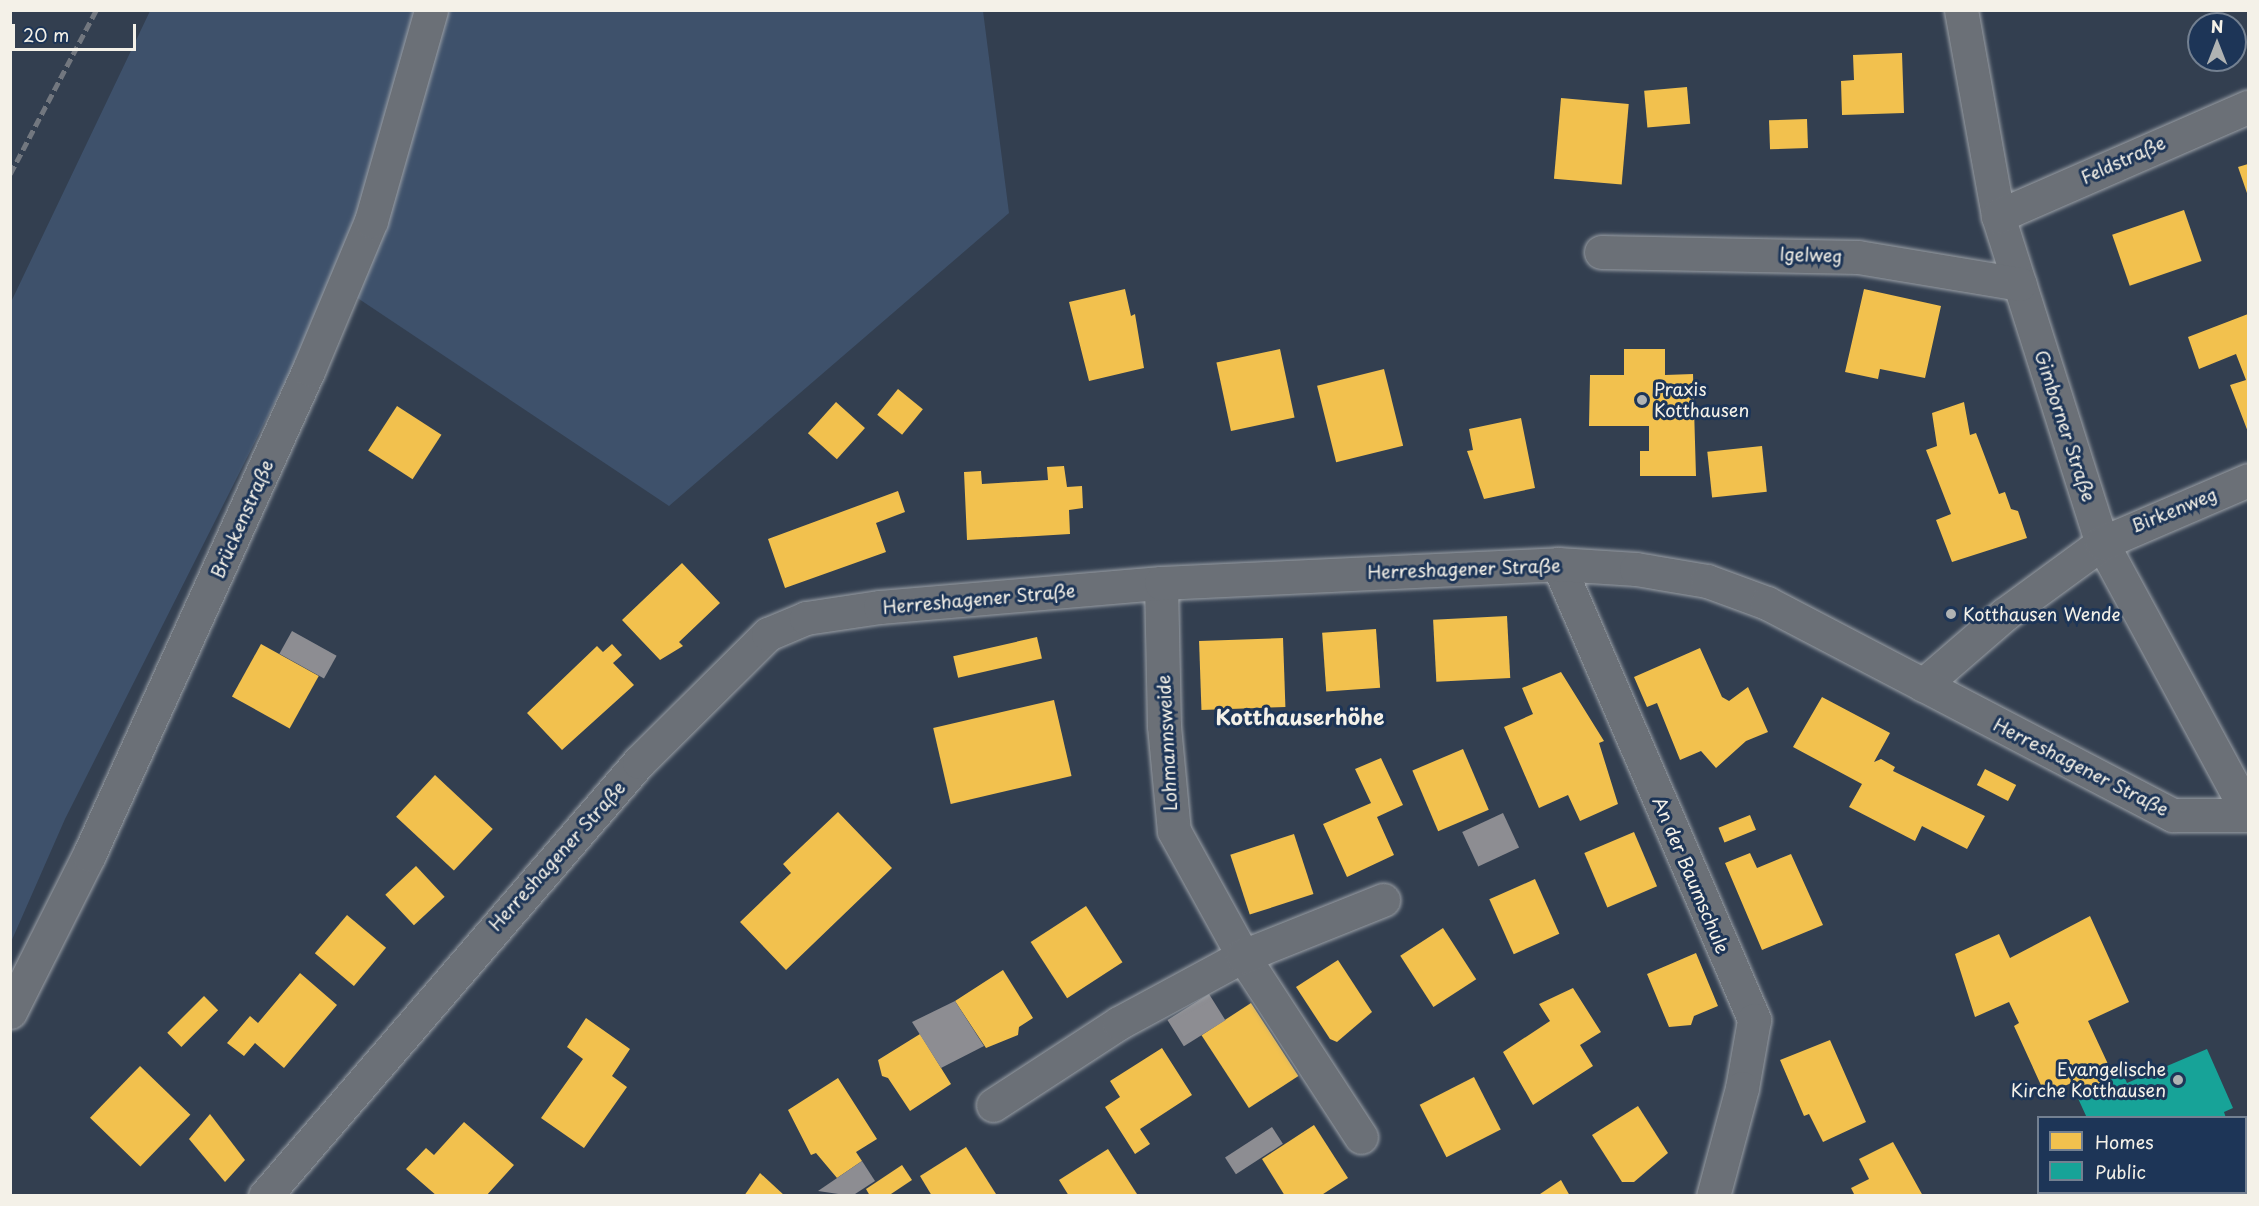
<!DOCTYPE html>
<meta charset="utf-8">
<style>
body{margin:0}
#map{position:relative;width:2259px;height:1206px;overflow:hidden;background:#333f50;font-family:"Playpen Sans",sans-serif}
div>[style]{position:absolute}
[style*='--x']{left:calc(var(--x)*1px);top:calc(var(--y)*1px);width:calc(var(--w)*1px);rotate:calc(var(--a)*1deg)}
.green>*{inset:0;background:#3e516b}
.homes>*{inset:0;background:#f2c14e;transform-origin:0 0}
.public>*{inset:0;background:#17a398}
.industry>*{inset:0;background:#8d8d92;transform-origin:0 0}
.roads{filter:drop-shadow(0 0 2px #9ba0a6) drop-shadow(0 0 2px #9ba0a6)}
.minor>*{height:33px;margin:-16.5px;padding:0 16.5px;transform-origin:16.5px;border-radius:16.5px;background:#6b7077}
.rail>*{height:4.5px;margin-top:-2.25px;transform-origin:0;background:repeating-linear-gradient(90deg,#72777f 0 9px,transparent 0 13.5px)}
.dots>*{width:16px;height:16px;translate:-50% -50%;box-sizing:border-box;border:3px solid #1d3557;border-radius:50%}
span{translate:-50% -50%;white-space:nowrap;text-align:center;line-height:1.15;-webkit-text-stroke:6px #1d3557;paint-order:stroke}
.street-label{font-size:18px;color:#f4f1e8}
.poi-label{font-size:18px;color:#f4f1e8}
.left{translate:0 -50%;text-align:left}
.right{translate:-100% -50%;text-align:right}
.quarter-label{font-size:21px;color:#f4f1e8;font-weight:700}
.frame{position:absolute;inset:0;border:12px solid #f4f1e8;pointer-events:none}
.legend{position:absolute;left:2037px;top:1116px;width:210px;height:78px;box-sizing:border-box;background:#1d3557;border:2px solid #738091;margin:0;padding:8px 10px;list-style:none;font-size:18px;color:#f4f1e8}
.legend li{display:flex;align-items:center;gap:12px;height:30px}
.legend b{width:30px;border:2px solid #738091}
.north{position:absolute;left:2187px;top:12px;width:60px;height:60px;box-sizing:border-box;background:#1d3557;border:2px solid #738091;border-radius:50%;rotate:0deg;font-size:16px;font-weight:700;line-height:24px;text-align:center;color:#f4f1e8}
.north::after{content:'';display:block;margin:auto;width:21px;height:27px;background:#b0b3b3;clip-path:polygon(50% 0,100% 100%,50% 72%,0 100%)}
.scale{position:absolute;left:12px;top:24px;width:124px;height:27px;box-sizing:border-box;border:3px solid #f4f1e8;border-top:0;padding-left:8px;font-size:18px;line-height:21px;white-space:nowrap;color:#f4f1e8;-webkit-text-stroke:4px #1d3557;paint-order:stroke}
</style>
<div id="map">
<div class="green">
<div style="clip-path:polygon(150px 11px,983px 11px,1009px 213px,669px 506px,335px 283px,65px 819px,11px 942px,11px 302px)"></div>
</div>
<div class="homes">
<div style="clip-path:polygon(1902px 53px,1904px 113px,1842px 115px,1841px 81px,1854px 80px,1853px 55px)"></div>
<div style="left:1687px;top:87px;width:37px;height:43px;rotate:85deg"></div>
<div style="left:1561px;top:98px;width:68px;height:81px;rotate:5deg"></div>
<div style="left:1807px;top:119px;width:29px;height:38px;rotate:88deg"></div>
<div style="clip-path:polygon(2248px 164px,2248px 196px,2238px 167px)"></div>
<div style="left:2184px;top:210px;width:54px;height:76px;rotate:71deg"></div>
<div style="clip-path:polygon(1125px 289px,1131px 316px,1135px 314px,1144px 368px,1089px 381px,1069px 302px)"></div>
<div style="clip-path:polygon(1864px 289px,1941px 306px,1925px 378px,1880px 369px,1878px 379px,1845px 372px)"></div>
<div style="clip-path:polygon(2248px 314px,2248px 432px,2230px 385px,2246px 380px,2236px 354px,2199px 369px,2188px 337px)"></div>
<div style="left:1280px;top:349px;width:70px;height:65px;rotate:78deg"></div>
<div style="clip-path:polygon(1624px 349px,1665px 349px,1665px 375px,1693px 374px,1696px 476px,1640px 476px,1640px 451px,1649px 451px,1649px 426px,1589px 426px,1590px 375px,1624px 375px)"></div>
<div style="left:1384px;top:369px;width:79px;height:69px;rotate:76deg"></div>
<div style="left:898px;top:389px;width:32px;height:33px;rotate:39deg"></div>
<div style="left:836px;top:402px;width:39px;height:42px;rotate:42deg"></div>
<div style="clip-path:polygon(1964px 402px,1970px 435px,1976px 433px,1999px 494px,2005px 492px,2011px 509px,2018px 511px,2027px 538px,1952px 562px,1936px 520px,1951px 514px,1926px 450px,1937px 446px,1932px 413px)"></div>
<div style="left:397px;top:406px;width:53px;height:53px;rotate:33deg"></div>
<div style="clip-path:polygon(1521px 418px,1535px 488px,1484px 499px,1467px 451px,1473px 450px,1469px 429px)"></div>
<div style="left:1762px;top:446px;width:46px;height:55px;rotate:84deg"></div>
<div style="clip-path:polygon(1064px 466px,1067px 487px,1082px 486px,1083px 508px,1069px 510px,1070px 534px,967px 540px,964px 472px,981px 471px,982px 484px,1048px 480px,1047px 467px)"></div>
<div style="clip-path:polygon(898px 491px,905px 512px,876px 523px,886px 552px,785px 588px,768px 539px)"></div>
<div style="clip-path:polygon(682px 563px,720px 603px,679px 642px,683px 646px,660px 660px,622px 620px)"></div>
<div style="left:1507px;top:616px;width:62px;height:74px;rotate:87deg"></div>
<div style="left:1376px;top:629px;width:59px;height:54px;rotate:86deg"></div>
<div style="left:1037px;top:637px;width:22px;height:86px;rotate:77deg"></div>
<div style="left:1283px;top:638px;width:69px;height:84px;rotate:88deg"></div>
<div style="left:261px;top:644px;width:66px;height:60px;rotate:29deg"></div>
<div style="clip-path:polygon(612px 644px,622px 655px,613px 663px,634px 685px,562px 750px,527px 713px,597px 646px,603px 652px)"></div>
<div style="clip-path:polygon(1700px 648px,1722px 697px,1729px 701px,1748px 687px,1768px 732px,1746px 741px,1716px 768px,1701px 751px,1680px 760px,1657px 703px,1647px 707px,1634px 677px)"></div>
<div style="clip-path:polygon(1561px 672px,1604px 741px,1599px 743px,1618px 804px,1580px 821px,1568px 795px,1539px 808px,1504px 727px,1533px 714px,1522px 688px)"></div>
<div style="clip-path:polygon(1822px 697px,1890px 733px,1874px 762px,1881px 759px,1895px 767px,1893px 771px,1985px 816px,1967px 849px,1922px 826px,1915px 841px,1849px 807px,1862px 784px,1793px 747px)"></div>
<div style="left:1054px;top:700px;width:78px;height:124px;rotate:77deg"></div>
<div style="left:1463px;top:749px;width:66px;height:55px;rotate:67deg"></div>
<div style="clip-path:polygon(1381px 758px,1403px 805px,1377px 817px,1394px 855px,1347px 877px,1323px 824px,1371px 803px,1355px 769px)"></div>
<div style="left:1985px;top:769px;width:35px;height:18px;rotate:27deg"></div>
<div style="left:435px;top:775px;width:79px;height:57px;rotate:43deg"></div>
<div style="clip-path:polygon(838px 812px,892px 868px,786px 970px,740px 922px,791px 873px,783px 864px)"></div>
<div style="left:1750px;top:815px;width:16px;height:34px;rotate:68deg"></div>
<div style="left:1634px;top:832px;width:59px;height:54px;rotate:67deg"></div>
<div style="left:1294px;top:834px;width:63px;height:67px;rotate:72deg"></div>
<div style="clip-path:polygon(1750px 853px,1757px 868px,1791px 854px,1823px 925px,1762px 950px,1725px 863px)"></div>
<div style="left:416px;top:866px;width:42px;height:42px;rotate:47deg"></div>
<div style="left:1535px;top:879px;width:60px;height:50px;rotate:66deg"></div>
<div style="left:1086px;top:906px;width:67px;height:66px;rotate:57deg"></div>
<div style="left:347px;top:915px;width:51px;height:50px;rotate:40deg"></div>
<div style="clip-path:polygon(2090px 916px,2129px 1002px,2088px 1021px,2114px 1077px,2079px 1092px,2074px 1082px,2045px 1094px,2014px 1026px,2019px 1023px,2009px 1002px,1975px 1017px,1955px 954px,1999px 934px,2010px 958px)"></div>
<div style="left:1443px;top:928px;width:61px;height:51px;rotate:57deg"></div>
<div style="clip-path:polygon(1696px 953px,1718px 1006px,1694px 1016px,1691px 1025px,1669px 1027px,1647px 974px)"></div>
<div style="clip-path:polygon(1338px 960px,1372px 1012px,1337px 1042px,1330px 1039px,1296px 987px)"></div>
<div style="clip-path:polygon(1003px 970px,1033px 1018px,1019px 1027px,1018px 1035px,986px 1048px,955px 1001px)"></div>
<div style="clip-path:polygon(300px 973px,337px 1005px,284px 1068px,255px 1043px,244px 1056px,227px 1043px,250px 1016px,258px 1023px)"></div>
<div style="clip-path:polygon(1573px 988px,1601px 1032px,1580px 1045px,1593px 1066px,1533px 1105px,1503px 1052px,1550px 1021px,1539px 1004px)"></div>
<div style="left:204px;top:996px;width:20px;height:52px;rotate:45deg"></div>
<div style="left:1251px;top:1003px;width:87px;height:59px;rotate:57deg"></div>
<div style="clip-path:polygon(586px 1018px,630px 1049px,612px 1076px,627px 1087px,584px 1148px,541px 1118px,583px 1059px,567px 1047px)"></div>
<div style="clip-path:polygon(920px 1034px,951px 1084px,910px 1111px,888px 1078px,882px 1076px,878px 1060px)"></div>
<div style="clip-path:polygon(1830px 1040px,1866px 1122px,1823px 1142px,1809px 1114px,1804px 1116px,1780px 1060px)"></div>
<div style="clip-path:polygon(1162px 1048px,1192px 1095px,1140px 1129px,1150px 1144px,1135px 1154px,1105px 1107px,1120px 1097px,1110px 1081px)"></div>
<div style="left:140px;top:1066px;width:70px;height:72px;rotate:44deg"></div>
<div style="left:1474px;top:1077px;width:59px;height:61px;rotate:63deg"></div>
<div style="clip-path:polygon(838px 1078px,877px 1139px,856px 1152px,862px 1161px,837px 1178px,816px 1153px,811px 1155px,788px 1110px)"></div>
<div style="clip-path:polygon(1638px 1106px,1668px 1153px,1634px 1182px,1622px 1182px,1592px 1135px)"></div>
<div style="clip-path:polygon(210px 1114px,245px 1160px,225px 1182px,189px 1139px)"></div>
<div style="clip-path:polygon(464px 1122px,514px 1165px,486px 1196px,437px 1196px,406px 1169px,426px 1148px,434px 1155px)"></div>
<div style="clip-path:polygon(1314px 1125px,1348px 1178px,1320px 1196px,1285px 1196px,1262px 1159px)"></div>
<div style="clip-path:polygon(1893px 1142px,1923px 1196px,1855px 1196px,1851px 1188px,1869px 1179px,1859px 1159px)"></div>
<div style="clip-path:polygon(966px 1147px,996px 1194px,932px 1196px,920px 1176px)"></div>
<div style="clip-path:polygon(1108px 1149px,1137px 1194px,1069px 1196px,1059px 1180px)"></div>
<div style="clip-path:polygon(902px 1165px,912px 1180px,888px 1196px,870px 1196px,866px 1189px)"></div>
<div style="clip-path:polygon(760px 1173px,785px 1196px,744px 1196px)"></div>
<div style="clip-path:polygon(1561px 1180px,1570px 1196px,1537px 1196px)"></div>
</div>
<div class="public">
<div style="clip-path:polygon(2207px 1049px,2233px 1108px,2224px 1112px,2226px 1118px,2087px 1118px,2076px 1094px,2123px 1074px,2127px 1083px)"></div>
</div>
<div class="industry">
<div style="left:292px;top:631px;width:51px;height:26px;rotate:29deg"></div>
<div style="left:1503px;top:813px;width:38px;height:45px;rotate:65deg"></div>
<div style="left:1209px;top:994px;width:31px;height:49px;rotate:58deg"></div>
<div style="clip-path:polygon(955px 1001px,984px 1046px,941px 1068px,912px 1022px)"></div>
<div style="left:1272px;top:1127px;width:20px;height:56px;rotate:57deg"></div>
<div style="clip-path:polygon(862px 1161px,875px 1181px,852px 1196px,818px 1191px)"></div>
</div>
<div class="roads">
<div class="minor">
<div style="--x:1961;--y:10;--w:209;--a:79.8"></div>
<div style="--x:1998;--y:216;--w:343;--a:72.4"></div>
<div style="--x:2102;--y:543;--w:307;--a:61.6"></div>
<div style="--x:1998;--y:216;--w:273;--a:-23.6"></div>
<div style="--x:1601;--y:252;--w:257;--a:1.1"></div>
<div style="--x:1858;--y:257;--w:164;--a:9.5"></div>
<div style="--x:1558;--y:564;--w:496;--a:66.7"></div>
<div style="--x:1754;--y:1020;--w:69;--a:100"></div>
<div style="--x:1742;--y:1088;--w:112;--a:105"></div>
<div style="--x:1161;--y:583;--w:143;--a:88.8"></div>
<div style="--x:1164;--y:726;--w:105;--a:84.6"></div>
<div style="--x:1174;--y:831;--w:143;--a:61.1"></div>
<div style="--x:1243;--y:956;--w:216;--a:56.9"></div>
<div style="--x:1923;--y:685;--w:108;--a:-40.9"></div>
<div style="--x:2005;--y:614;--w:120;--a:-36.2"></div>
<div style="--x:2102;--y:543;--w:159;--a:-23.3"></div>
<div style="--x:10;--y:1012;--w:176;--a:-63.3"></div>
<div style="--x:89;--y:855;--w:533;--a:-65.64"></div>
<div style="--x:309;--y:369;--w:160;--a:-67.3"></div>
<div style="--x:371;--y:221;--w:219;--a:-74.1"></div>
<div style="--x:993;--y:1105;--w:150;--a:-33.1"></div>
<div style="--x:1119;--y:1023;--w:141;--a:-28.4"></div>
<div style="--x:1243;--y:956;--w:151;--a:-21.8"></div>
<div style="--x:265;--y:1196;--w:573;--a:-49.25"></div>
<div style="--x:639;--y:762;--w:182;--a:-44.8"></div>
<div style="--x:768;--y:634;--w:41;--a:-22.8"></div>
<div style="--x:806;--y:618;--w:75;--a:-8.5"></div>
<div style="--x:880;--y:607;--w:282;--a:-4.9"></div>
<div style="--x:1161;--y:583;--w:397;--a:-2.7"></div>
<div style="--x:1558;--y:564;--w:78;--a:3.7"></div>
<div style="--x:1636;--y:569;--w:72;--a:9.6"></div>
<div style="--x:1707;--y:581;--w:64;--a:20.1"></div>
<div style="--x:1767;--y:603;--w:458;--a:27.6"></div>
<div style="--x:2173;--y:815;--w:75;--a:0"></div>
</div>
</div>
<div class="rail">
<div style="--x:10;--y:174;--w:185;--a:-62.3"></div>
</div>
<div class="dots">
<div style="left:1642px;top:400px;background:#b0b3b3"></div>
<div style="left:1951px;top:614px;background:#b0b3b3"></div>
<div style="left:2178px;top:1080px;background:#b0b3b3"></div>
</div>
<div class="street-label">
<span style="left:2123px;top:160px;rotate:-24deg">Feldstraße</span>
<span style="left:1811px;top:255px;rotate:2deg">Igelweg</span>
<span style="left:2065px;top:426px;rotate:72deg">Gimborner Straße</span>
<span style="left:2174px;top:510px;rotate:-22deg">Birkenweg</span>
<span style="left:242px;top:519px;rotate:-66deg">Brückenstraße</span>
<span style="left:1464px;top:569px;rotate:-2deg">Herreshagener Straße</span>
<span style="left:979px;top:599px;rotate:-5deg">Herreshagener Straße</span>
<span style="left:1167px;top:743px;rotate:-93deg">Lohmannsweide</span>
<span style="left:2081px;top:767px;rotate:27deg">Herreshagener Straße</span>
<span style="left:557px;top:856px;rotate:-48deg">Herreshagener Straße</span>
<span style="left:1691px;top:875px;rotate:67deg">An der Baumschule</span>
</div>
<div class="poi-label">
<span class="left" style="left:1654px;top:400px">Praxis<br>Kotthausen</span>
<span class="left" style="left:1963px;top:614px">Kotthausen Wende</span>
<span class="right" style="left:2166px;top:1080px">Evangelische<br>Kirche Kotthausen</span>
</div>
<div class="quarter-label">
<span style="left:1300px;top:716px">Kotthauserhöhe</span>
</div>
<div class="frame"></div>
<ul class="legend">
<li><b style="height:16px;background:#f2c14e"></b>Homes</li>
<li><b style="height:16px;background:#17a398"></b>Public</li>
</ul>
<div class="north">N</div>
<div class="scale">20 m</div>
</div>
